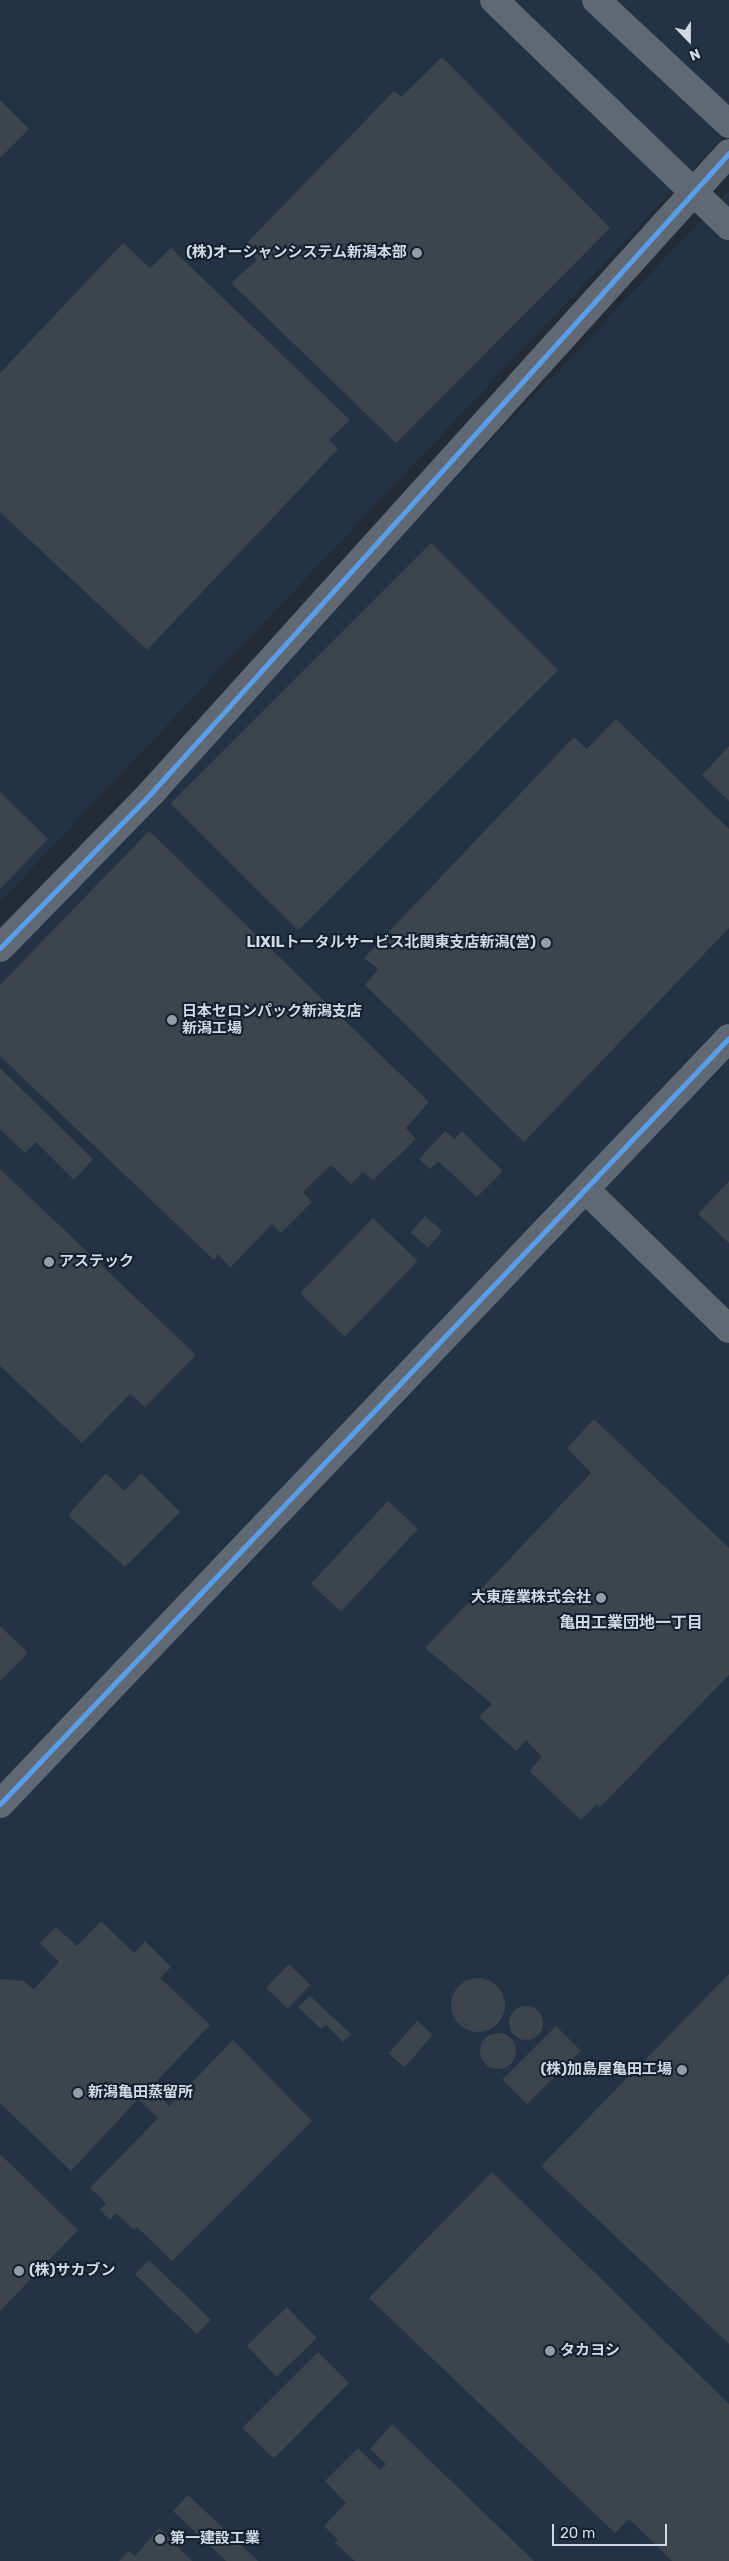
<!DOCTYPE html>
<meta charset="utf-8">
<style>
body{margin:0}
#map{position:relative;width:729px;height:2561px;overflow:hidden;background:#242b34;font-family:Rubik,"Noto Sans JP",sans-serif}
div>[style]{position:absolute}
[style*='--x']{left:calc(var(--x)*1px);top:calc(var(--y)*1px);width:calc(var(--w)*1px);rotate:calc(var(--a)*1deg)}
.built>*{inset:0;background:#233245}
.building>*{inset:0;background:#3e444b;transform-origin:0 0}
.round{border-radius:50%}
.minor>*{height:28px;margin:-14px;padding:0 14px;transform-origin:14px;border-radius:14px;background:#606873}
.tertiary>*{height:28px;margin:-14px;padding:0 14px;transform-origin:14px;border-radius:14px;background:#606873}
.cycleway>*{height:5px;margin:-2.5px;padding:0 2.5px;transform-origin:2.5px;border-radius:2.5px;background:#5a9eea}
.dots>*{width:14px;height:14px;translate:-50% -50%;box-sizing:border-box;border:2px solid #14202f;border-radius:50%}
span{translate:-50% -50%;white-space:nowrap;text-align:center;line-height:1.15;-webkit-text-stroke:4px #14202f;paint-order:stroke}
.poi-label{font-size:15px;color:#d1d9e4;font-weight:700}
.right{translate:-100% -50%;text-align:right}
.left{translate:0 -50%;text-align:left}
.neighbourhood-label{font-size:16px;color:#d1d9e4;font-weight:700}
.north{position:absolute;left:664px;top:15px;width:50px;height:50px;-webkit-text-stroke:4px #14202f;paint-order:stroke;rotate:158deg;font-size:14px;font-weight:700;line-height:20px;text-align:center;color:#d1d9e4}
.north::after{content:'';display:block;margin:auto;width:18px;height:22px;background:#d1d9e4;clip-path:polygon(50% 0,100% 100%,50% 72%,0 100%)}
.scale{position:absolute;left:552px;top:2524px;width:115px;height:22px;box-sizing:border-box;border:2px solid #d1d9e4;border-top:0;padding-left:6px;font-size:15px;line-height:18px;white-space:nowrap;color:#d1d9e4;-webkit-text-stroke:4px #14202f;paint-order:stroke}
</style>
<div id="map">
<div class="built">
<div style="clip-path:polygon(0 0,729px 0,729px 131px,0 902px)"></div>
<div style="clip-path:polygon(729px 191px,729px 2561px,0 2561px,0 956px)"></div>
</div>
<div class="building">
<div style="clip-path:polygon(442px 57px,610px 228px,396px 443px,231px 283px,257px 260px,243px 247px,394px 91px,401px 97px)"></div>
<div style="clip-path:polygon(0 100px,29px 129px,0 158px)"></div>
<div style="clip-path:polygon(123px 243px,150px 268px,171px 248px,350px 420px,329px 440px,338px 449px,147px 650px,0 512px,0 373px)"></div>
<div style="left:431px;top:543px;width:180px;height:368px;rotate:45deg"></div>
<div style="clip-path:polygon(616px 719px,729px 829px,729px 928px,524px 1142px,365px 985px,378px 969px,364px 958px,574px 737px,587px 749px)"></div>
<div style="clip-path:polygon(729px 746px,729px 801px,702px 775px)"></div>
<div style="clip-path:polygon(0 792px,48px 839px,0 889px)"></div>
<div style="clip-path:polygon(149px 831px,429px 1102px,406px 1128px,416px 1139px,373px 1180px,363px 1172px,351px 1184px,331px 1165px,303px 1192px,312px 1202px,281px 1233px,272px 1224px,230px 1268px,218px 1254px,214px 1260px,0 1056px,0 985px)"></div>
<div style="clip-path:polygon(0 1068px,93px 1159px,74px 1180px,36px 1142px,25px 1153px,0 1129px)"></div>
<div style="clip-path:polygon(445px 1131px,455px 1139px,462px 1131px,503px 1171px,477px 1197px,438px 1161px,430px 1169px,419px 1159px)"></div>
<div style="clip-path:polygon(0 1169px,196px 1355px,145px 1407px,130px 1394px,82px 1443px,0 1366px)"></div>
<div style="clip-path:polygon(729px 1181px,729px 1243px,698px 1214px)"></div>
<div style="left:425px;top:1216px;width:23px;height:22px;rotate:41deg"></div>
<div style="left:373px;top:1218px;width:62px;height:105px;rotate:44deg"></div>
<div style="clip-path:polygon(594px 1419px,729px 1548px,729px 1675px,600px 1807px,597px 1804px,581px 1820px,529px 1771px,542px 1757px,526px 1740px,516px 1751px,479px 1717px,492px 1704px,425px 1648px,591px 1473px,567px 1448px)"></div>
<div style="clip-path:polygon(106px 1473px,124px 1491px,141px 1473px,180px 1512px,125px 1567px,68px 1515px)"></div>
<div style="left:388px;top:1501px;width:41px;height:113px;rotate:43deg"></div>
<div style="clip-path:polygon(0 1626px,28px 1653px,0 1681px)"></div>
<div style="clip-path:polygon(101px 1921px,134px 1953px,145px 1941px,171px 1967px,160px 1978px,210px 2025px,151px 2087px,169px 2106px,233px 2040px,312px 2121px,172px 2261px,137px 2227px,134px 2230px,116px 2213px,110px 2220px,100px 2210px,106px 2203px,90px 2188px,158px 2118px,138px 2099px,71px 2171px,0 2103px,0 1979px,23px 1981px,34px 1989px,59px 1962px,40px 1943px,56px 1927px,77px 1946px)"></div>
<div style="left:289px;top:1964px;width:30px;height:33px;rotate:44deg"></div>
<div style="clip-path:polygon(729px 1974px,729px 2344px,541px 2166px)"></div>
<div class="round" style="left:451px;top:1978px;width:54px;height:54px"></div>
<div style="clip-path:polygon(310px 1996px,351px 2034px,343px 2042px,326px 2025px,321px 2029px,298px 2007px)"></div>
<div class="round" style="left:509px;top:2006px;width:34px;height:34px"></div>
<div style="left:417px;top:2021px;width:21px;height:43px;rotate:41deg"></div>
<div style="left:556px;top:2026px;width:35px;height:76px;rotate:45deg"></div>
<div class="round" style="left:480px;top:2033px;width:36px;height:36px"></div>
<div style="clip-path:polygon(0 2154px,78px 2230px,0 2311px)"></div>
<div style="clip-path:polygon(492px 2172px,729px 2404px,729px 2561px,672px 2561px,629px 2519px,615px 2533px,369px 2298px)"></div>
<div style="left:149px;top:2260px;width:86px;height:20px;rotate:44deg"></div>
<div style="left:287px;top:2307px;width:43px;height:56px;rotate:46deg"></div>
<div style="left:318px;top:2352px;width:44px;height:107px;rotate:45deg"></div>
<div style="clip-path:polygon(392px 2424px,534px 2561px,355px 2561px,335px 2543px,338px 2540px,324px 2526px,346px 2503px,325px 2481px,358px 2448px,380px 2470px,386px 2464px,370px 2449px)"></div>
<div style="clip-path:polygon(188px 2495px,258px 2561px,226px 2561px,173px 2511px)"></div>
<div style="clip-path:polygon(159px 2528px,192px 2561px,119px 2561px,129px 2551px,135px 2556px)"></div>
</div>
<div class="minor">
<div style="--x:0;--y:948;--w:218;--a:-45.7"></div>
<div style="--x:152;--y:792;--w:861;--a:-47.92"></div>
</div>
<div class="tertiary">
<div style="--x:494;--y:0;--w:326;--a:43.9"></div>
<div style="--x:596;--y:0;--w:182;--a:43"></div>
<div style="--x:587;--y:1191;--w:198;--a:44.2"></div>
<div style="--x:0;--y:1804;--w:1057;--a:-46.42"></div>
</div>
<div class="cycleway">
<div style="--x:0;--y:948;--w:218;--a:-45.7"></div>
<div style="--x:152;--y:792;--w:861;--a:-47.92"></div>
<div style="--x:0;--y:1804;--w:1057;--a:-46.42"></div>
</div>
<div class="dots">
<div style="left:417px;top:253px;background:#949ca6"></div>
<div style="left:546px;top:943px;background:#949ca6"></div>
<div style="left:172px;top:1020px;background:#949ca6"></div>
<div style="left:49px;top:1262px;background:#949ca6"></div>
<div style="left:601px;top:1598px;background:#949ca6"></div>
<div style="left:682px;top:2070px;background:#949ca6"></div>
<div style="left:78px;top:2093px;background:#949ca6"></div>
<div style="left:19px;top:2271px;background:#949ca6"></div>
<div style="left:550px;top:2351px;background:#949ca6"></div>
<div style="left:160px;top:2539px;background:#949ca6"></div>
</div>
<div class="poi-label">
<span class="right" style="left:407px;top:253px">(株)オーシャンシステム新潟本部</span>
<span class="right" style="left:536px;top:943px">LIXILトータルサービス北関東支店新潟(営)</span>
<span class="left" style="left:182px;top:1020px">日本セロンパック新潟支店<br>新潟工場</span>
<span class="left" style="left:59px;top:1262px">アステック</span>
<span class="right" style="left:591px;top:1598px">大東産業株式会社</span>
<span class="right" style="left:672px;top:2070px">(株)加島屋亀田工場</span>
<span class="left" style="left:88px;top:2093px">新潟亀田蒸留所</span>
<span class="left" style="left:29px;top:2271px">(株)サカブン</span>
<span class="left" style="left:560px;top:2351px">タカヨシ</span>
<span class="left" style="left:170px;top:2539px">第一建設工業</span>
</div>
<div class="neighbourhood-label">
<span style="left:631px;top:1623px">亀田工業団地一丁目</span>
</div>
<div class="north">N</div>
<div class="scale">20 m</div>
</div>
